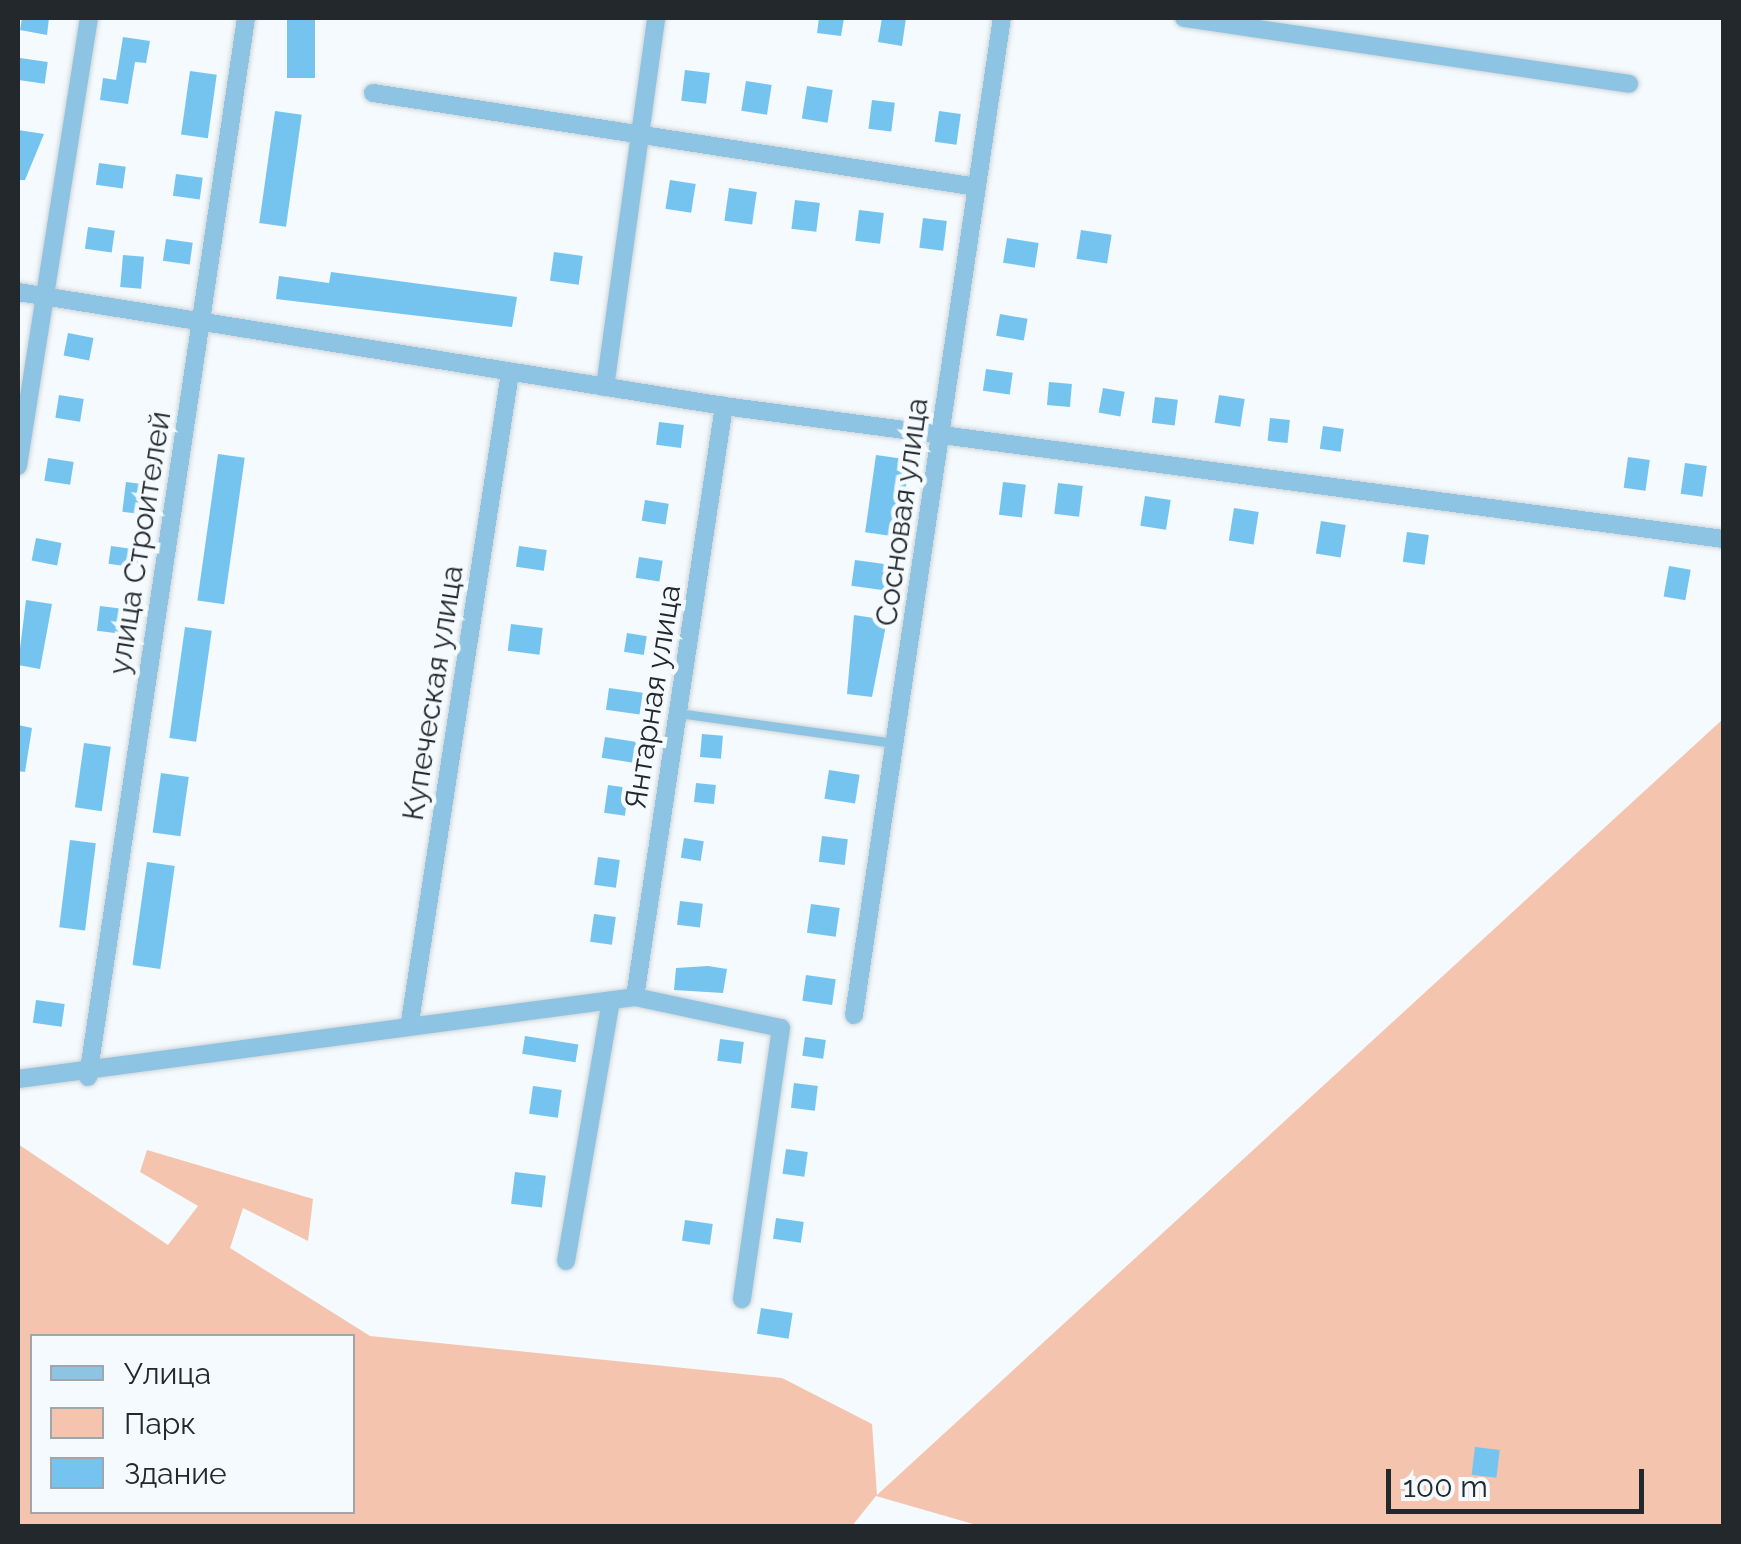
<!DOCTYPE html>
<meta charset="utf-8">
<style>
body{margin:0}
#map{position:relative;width:1741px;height:1544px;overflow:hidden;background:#f4fafd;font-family:Raleway,sans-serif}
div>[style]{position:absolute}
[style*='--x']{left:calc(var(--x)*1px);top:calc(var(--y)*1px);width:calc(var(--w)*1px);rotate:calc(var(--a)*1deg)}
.green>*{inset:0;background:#f4c4ae}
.building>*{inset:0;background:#75c4ef;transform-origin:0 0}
.roads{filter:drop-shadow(0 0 2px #ced4d7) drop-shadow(0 0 2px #ced4d7)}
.service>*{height:9px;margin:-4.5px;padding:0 4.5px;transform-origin:4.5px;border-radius:4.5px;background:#8dc3e3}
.minor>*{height:18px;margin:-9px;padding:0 9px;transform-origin:9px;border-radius:9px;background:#8dc3e3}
span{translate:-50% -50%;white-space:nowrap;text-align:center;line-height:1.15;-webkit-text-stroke:9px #f4fafd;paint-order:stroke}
.street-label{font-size:30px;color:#22282b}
.frame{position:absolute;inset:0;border:20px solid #22282b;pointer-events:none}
.legend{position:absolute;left:30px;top:1334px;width:325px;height:180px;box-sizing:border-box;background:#f4fafd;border:2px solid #a0a6a9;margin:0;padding:12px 18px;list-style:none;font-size:30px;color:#22282b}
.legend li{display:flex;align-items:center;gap:20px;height:50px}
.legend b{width:50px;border:2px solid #a0a6a9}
.scale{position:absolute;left:1386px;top:1469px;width:258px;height:45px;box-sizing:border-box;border:5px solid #22282b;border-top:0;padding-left:12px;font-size:30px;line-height:35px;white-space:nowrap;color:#22282b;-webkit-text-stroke:8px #f4fafd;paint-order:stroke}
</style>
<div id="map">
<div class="green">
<div style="clip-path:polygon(evenodd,1723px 719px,1723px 1526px,980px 1526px,876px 1496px,852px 1526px,18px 1526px,18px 1144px,168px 1245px,198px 1206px,140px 1172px,147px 1150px,313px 1199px,308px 1241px,243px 1208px,230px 1248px,370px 1336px,782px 1378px,872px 1424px,877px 1495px,1723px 719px,32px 1336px,352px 1336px,352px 1512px,32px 1512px,32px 1336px)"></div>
</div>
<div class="building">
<div style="clip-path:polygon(22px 18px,49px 18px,47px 35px,20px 30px)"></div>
<div style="left:287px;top:18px;width:28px;height:60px"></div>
<div style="clip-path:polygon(819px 18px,844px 18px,841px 36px,817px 33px)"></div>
<div style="clip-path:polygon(882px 18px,906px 18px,902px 46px,878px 42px)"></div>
<div style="clip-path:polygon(123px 37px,150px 41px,146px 63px,135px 62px,128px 104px,100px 100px,103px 78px,116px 80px)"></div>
<div style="left:20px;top:58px;width:28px;height:22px;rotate:8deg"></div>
<div style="left:685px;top:70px;width:25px;height:31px;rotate:7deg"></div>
<div style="left:190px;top:71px;width:27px;height:64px;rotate:8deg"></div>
<div style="left:746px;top:81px;width:26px;height:30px;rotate:9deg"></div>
<div style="left:807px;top:86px;width:26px;height:33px;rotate:9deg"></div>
<div style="left:872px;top:100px;width:23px;height:29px;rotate:7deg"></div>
<div style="left:275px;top:111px;width:27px;height:113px;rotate:8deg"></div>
<div style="left:939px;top:111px;width:22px;height:31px;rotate:8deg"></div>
<div style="clip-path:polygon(18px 130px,44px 134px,25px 180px,18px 180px)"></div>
<div style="left:99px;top:163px;width:27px;height:22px;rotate:8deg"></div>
<div style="left:176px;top:174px;width:27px;height:22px;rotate:8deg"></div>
<div style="left:670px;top:180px;width:26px;height:29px;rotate:9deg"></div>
<div style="left:729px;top:188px;width:28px;height:33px;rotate:8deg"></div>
<div style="left:795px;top:200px;width:25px;height:29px;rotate:7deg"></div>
<div style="left:859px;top:210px;width:25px;height:31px;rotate:7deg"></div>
<div style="left:923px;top:218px;width:24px;height:30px;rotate:7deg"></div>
<div style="left:88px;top:227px;width:27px;height:22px;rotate:8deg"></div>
<div style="left:1081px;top:230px;width:31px;height:29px;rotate:9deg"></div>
<div style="left:1007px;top:238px;width:32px;height:25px;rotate:9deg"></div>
<div style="left:166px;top:239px;width:27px;height:22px;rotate:8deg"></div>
<div style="left:554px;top:252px;width:29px;height:29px;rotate:8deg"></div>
<div style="left:123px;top:255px;width:21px;height:32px;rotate:5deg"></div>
<div style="clip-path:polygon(331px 272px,517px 297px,512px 327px,276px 299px,279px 276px,329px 283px)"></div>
<div style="left:1000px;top:314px;width:28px;height:22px;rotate:10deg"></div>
<div style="left:68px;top:333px;width:26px;height:23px;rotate:11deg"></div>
<div style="left:986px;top:369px;width:27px;height:22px;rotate:8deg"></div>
<div style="left:1049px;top:382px;width:23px;height:23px;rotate:5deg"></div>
<div style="left:1103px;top:388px;width:22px;height:25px;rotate:10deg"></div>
<div style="left:59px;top:395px;width:25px;height:23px;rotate:9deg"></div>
<div style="left:1219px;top:395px;width:26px;height:28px;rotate:9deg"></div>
<div style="left:1155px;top:397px;width:23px;height:26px;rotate:7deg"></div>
<div style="left:1270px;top:418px;width:20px;height:23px;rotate:6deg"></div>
<div style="left:659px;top:422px;width:25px;height:23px;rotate:7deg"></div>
<div style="left:1323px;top:426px;width:21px;height:23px;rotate:8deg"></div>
<div style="left:218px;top:454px;width:27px;height:148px;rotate:8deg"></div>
<div style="left:876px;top:455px;width:34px;height:78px;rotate:8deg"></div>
<div style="left:1628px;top:457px;width:22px;height:31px;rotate:8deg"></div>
<div style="left:48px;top:458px;width:26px;height:23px;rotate:9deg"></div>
<div style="left:1685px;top:463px;width:22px;height:31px;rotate:8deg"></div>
<div style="left:126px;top:482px;width:24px;height:30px;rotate:7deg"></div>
<div style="left:1003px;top:482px;width:23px;height:33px;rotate:7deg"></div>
<div style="left:1058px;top:483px;width:25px;height:31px;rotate:7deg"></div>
<div style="left:1145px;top:496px;width:26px;height:30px;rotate:9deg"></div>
<div style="left:645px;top:500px;width:24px;height:21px;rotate:9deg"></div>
<div style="left:1234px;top:508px;width:25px;height:33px;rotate:9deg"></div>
<div style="left:1321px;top:521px;width:25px;height:33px;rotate:9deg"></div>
<div style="left:1407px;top:532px;width:22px;height:30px;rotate:8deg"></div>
<div style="left:36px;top:538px;width:26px;height:23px;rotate:11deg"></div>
<div style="left:111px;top:546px;width:29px;height:18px;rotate:8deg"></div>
<div style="left:519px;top:546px;width:28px;height:21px;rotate:8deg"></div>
<div style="left:639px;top:557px;width:24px;height:21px;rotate:9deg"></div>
<div style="left:855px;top:560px;width:35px;height:26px;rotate:8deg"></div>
<div style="left:1669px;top:566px;width:22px;height:31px;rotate:10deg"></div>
<div style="clip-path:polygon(26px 600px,52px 604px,40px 669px,18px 665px)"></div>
<div style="left:100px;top:606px;width:32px;height:25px;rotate:7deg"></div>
<div style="clip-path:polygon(854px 615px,887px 620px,872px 697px,847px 694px)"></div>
<div style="left:511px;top:624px;width:32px;height:27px;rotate:7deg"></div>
<div style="left:185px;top:627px;width:27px;height:112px;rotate:8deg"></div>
<div style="left:627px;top:633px;width:20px;height:19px;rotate:9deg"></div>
<div style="left:609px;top:688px;width:34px;height:22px;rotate:8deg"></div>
<div style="clip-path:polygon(18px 725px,32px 728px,25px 772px,18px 771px)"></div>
<div style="left:702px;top:734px;width:21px;height:23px;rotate:5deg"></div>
<div style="left:605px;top:737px;width:32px;height:21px;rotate:9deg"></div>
<div style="left:84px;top:743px;width:27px;height:65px;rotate:8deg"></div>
<div style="left:829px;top:770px;width:31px;height:29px;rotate:9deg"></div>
<div style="left:161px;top:773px;width:28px;height:60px;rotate:8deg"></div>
<div style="left:696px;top:783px;width:20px;height:19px;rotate:6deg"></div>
<div style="left:608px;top:785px;width:21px;height:28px;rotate:8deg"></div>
<div style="left:822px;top:836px;width:26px;height:26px;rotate:7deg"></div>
<div style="left:684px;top:838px;width:20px;height:20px;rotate:9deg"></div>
<div style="left:70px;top:840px;width:26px;height:88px;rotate:7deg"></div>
<div style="left:598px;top:857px;width:22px;height:28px;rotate:8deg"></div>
<div style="left:147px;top:862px;width:28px;height:104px;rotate:8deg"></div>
<div style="left:680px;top:901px;width:23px;height:24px;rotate:7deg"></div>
<div style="left:811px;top:904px;width:29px;height:29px;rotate:8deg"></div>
<div style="left:594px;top:914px;width:22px;height:28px;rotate:8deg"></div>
<div style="clip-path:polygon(708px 966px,727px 969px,723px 993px,674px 990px,676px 968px)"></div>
<div style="left:806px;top:975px;width:30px;height:26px;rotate:8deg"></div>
<div style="left:36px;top:1000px;width:29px;height:23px;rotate:8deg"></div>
<div style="left:525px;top:1036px;width:54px;height:18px;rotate:9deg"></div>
<div style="left:805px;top:1037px;width:21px;height:19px;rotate:8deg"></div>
<div style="left:720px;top:1039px;width:24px;height:22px;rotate:7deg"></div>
<div style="left:794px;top:1083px;width:24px;height:25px;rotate:7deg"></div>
<div style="left:533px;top:1086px;width:29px;height:28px;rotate:8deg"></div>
<div style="left:786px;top:1149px;width:22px;height:25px;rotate:8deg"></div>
<div style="left:515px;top:1172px;width:31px;height:32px;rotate:7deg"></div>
<div style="left:776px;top:1218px;width:28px;height:21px;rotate:8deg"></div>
<div style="left:685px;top:1220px;width:28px;height:21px;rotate:8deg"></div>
<div style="left:761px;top:1308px;width:32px;height:26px;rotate:9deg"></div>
<div style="left:1475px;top:1447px;width:25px;height:28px;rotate:7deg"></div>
</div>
<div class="roads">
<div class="service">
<div style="--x:678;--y:713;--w:217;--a:7.9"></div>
</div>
<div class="minor">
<div style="--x:1184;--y:18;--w:450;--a:8.4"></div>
<div style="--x:373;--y:93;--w:611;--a:8.85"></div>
<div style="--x:18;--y:292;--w:715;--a:9.17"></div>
<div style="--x:724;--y:406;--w:1009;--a:7.58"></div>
<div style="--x:605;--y:387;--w:373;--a:-82.1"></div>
<div style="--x:18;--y:466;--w:454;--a:-81"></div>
<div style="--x:635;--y:997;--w:598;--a:-81.44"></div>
<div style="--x:854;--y:1015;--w:1008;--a:-81.56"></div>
<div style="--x:410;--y:1022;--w:657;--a:-81.24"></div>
<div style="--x:88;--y:1077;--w:1071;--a:-81.51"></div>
<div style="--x:18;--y:1079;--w:622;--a:-7.57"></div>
<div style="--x:635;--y:997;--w:149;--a:12"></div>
<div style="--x:781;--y:1028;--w:274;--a:98.2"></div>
<div style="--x:566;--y:1261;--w:264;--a:-80.2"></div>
</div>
</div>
<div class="street-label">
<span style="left:902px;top:512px;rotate:-82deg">Сосновая улица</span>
<span style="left:140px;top:543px;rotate:-81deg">улица Строителей</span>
<span style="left:433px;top:693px;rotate:-81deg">Купеческая улица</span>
<span style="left:653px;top:697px;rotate:-81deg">Янтарная улица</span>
</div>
<div class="frame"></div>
<ul class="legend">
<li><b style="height:12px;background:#8dc3e3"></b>Улица</li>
<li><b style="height:28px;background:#f4c4ae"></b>Парк</li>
<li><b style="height:28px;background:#75c4ef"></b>Здание</li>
</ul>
<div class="scale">100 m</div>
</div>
